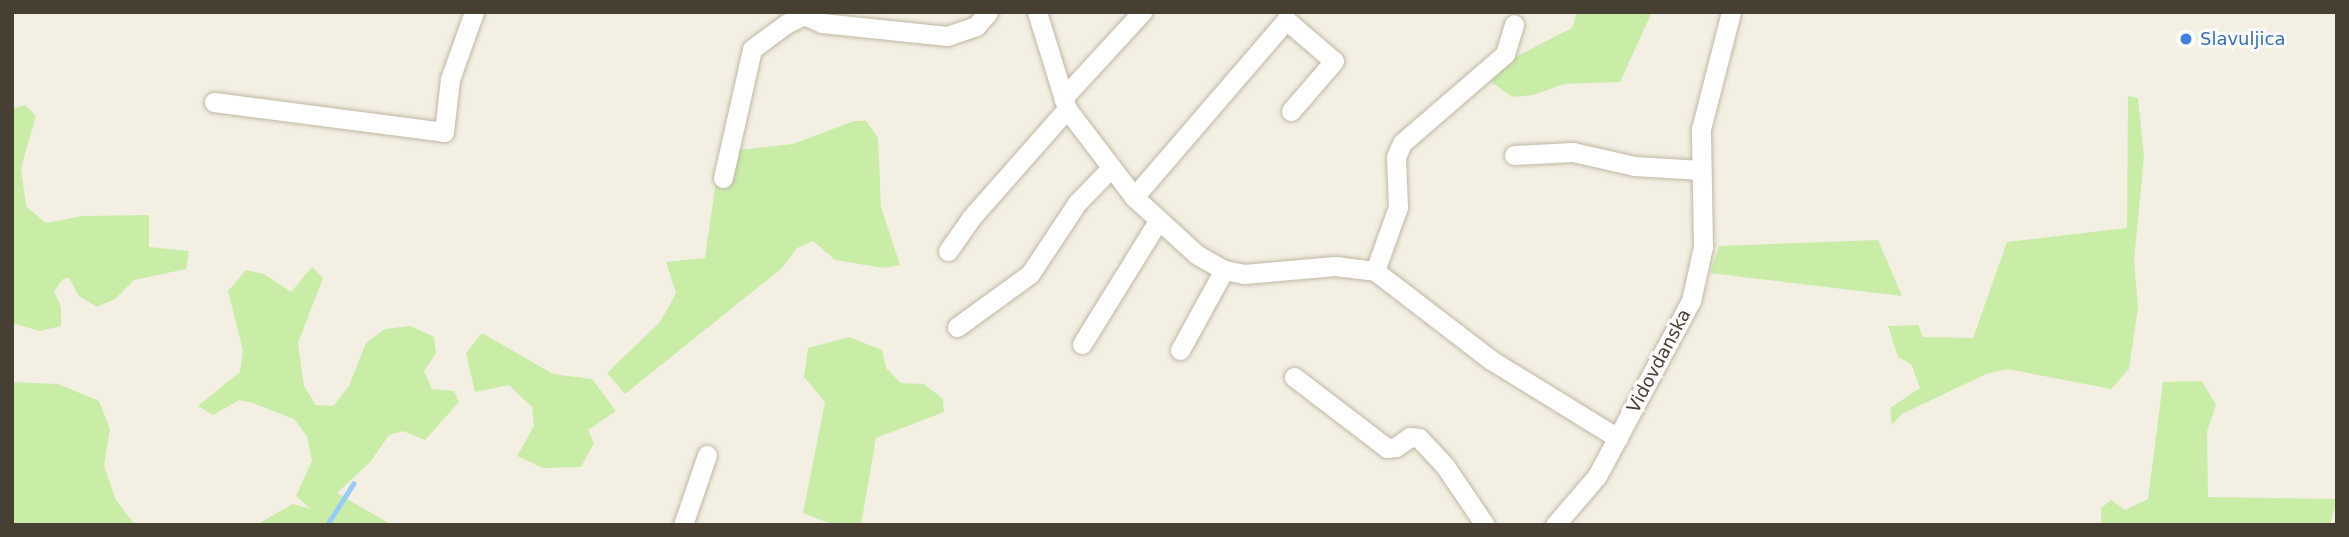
<!DOCTYPE html>
<style>
body{margin:0}
#map{position:relative;width:2349px;height:537px;overflow:hidden;background:#f3efe3;font-family:"DejaVu Sans",sans-serif}
div>[style]{position:absolute}
[style*='--x']{left:calc(var(--x)*1px);top:calc(var(--y)*1px);width:calc(var(--w)*1px);rotate:calc(var(--a)*1deg)}
.green>*{inset:0;background:#c9eda7}
.stream>*{height:4.5px;margin:-2.25px;padding:0 2.25px;transform-origin:2.25px;border-radius:2.25px;background:#98cbf8}
.roads{filter:drop-shadow(0 0 2px #c0b8a5) drop-shadow(0 0 2px #c0b8a5)}
.minor>*{height:19px;margin:-9.5px;padding:0 9.5px;transform-origin:9.5px;border-radius:9.5px;background:#fff}
.dots>*{width:19px;height:19px;translate:-50% -50%;box-sizing:border-box;border:4px solid #fff;border-radius:50%}
span{translate:-50% -50%;white-space:nowrap;text-align:center;line-height:1.15;-webkit-text-stroke:6px #fff;paint-order:stroke}
.shop-label{font-size:18px;color:#366cbe}
.left{translate:0 -50%;text-align:left}
.street-label{font-size:18px;color:#463f32}
.frame{position:absolute;inset:0;border:14px solid #463f32;pointer-events:none}
</style>
<div id="map">
<div class="green">
<div style="clip-path:polygon(1577px 12px,1652px 12px,1620px 82px,1564px 84px,1533px 95px,1512px 97px,1487px 79px,1517px 56px,1572px 28px)"></div>
<div style="clip-path:polygon(2128px 96px,2138px 98px,2144px 157px,2134px 260px,2138px 307px,2129px 369px,2111px 389px,2008px 369px,1986px 374px,1902px 414px,1892px 425px,1890px 408px,1920px 388px,1911px 364px,1898px 357px,1888px 326px,1918px 325px,1923px 337px,1973px 338px,2007px 242px,2127px 228px)"></div>
<div style="clip-path:polygon(25px 105px,36px 116px,21px 168px,26px 206px,46px 223px,82px 216px,149px 215px,149px 247px,189px 251px,186px 269px,134px 280px,115px 299px,97px 307px,79px 296px,69px 278px,63px 279px,54px 291px,61px 307px,61px 326px,40px 331px,12px 323px,12px 109px)"></div>
<div style="clip-path:polygon(854px 121px,866px 121px,878px 138px,881px 207px,900px 265px,883px 268px,835px 260px,813px 241px,797px 248px,781px 269px,625px 394px,607px 373px,660px 322px,676px 293px,666px 262px,705px 258px,720px 152px,793px 144px)"></div>
<div style="clip-path:polygon(1878px 240px,1902px 296px,1710px 273px,1719px 246px)"></div>
<div style="clip-path:polygon(312px 267px,323px 278px,298px 343px,304px 386px,316px 405px,333px 406px,349px 386px,366px 343px,385px 329px,410px 326px,434px 337px,436px 353px,424px 371px,432px 389px,454px 391px,459px 402px,425px 440px,403px 431px,389px 435px,371px 461px,337px 493px,392px 525px,256px 525px,293px 504px,311px 509px,296px 496px,312px 461px,307px 436px,294px 419px,253px 403px,239px 400px,213px 415px,198px 406px,240px 372px,243px 351px,228px 291px,246px 270px,264px 274px,291px 292px)"></div>
<div style="clip-path:polygon(482px 333px,553px 374px,592px 379px,616px 411px,588px 430px,594px 443px,581px 467px,543px 468px,517px 456px,534px 426px,532px 407px,509px 385px,475px 392px,466px 353px)"></div>
<div style="clip-path:polygon(849px 337px,882px 350px,886px 368px,901px 383px,924px 384px,943px 399px,944px 412px,876px 438px,861px 525px,834px 525px,803px 513px,825px 402px,804px 377px,808px 348px)"></div>
<div style="clip-path:polygon(2202px 381px,2216px 405px,2207px 431px,2208px 497px,2337px 499px,2330px 525px,2101px 525px,2101px 508px,2111px 500px,2125px 510px,2148px 499px,2163px 382px)"></div>
<div style="clip-path:polygon(12px 382px,58px 384px,99px 401px,110px 429px,104px 466px,116px 500px,135px 525px,12px 525px)"></div>
</div>
<div class="stream">
<div style="--x:327;--y:525;--w:49;--a:-57.6"></div>
</div>
<div class="roads">
<div class="minor">
<div style="--x:1037;--y:12;--w:102;--a:72.8"></div>
<div style="--x:1067;--y:109;--w:111;--a:52.7"></div>
<div style="--x:1134;--y:197;--w:84;--a:42.6"></div>
<div style="--x:1196;--y:254;--w:32;--a:30"></div>
<div style="--x:1224;--y:270;--w:20;--a:11"></div>
<div style="--x:1244;--y:274;--w:91;--a:-5"></div>
<div style="--x:1335;--y:266;--w:40;--a:7.1"></div>
<div style="--x:1375;--y:271;--w:146;--a:37.5"></div>
<div style="--x:1491;--y:360;--w:149;--a:31.6"></div>
<div style="--x:1063;--y:98;--w:117;--a:-47.4"></div>
<div style="--x:214;--y:102;--w:232;--a:7.4"></div>
<div style="--x:444;--y:132;--w:53;--a:-83.5"></div>
<div style="--x:450;--y:79;--w:71;--a:-70.3"></div>
<div style="--x:1514;--y:155;--w:59;--a:-2.9"></div>
<div style="--x:1573;--y:152;--w:63;--a:12.9"></div>
<div style="--x:1634;--y:166;--w:67;--a:3.4"></div>
<div style="--x:723;--y:178;--w:132;--a:-77.3"></div>
<div style="--x:752;--y:49;--w:42;--a:-36.3"></div>
<div style="--x:786;--y:24;--w:20;--a:-27"></div>
<div style="--x:804;--y:15;--w:20;--a:24"></div>
<div style="--x:822;--y:23;--w:126;--a:5.9"></div>
<div style="--x:947;--y:36;--w:31;--a:-19"></div>
<div style="--x:976;--y:26;--w:18;--a:-49"></div>
<div style="--x:1134;--y:197;--w:233;--a:-49.3"></div>
<div style="--x:1286;--y:20;--w:63;--a:40.5"></div>
<div style="--x:1334;--y:61;--w:66;--a:130.7"></div>
<div style="--x:948;--y:251;--w:39;--a:-55"></div>
<div style="--x:970;--y:219;--w:147;--a:-48.6"></div>
<div style="--x:1375;--y:271;--w:68;--a:-70.2"></div>
<div style="--x:1398;--y:207;--w:50;--a:-92.3"></div>
<div style="--x:1396;--y:157;--w:15;--a:-67"></div>
<div style="--x:1402;--y:143;--w:136;--a:-40.8"></div>
<div style="--x:1505;--y:54;--w:31;--a:-73"></div>
<div style="--x:957;--y:327;--w:90;--a:-36"></div>
<div style="--x:1030;--y:274;--w:85;--a:-56.5"></div>
<div style="--x:1077;--y:203;--w:47;--a:-45.9"></div>
<div style="--x:1082;--y:344;--w:145;--a:-58.3"></div>
<div style="--x:1180;--y:350;--w:91;--a:-61.2"></div>
<div style="--x:1294;--y:377;--w:117;--a:37.4"></div>
<div style="--x:1387;--y:448;--w:9;--a:-6"></div>
<div style="--x:1396;--y:447;--w:17;--a:-36"></div>
<div style="--x:1410;--y:437;--w:9;--a:6"></div>
<div style="--x:1419;--y:438;--w:38;--a:47"></div>
<div style="--x:1445;--y:466;--w:71;--a:55.9"></div>
<div style="--x:683;--y:525;--w:74;--a:-71.1"></div>
<div style="--x:1555;--y:525;--w:65;--a:-49.4"></div>
<div style="--x:1597;--y:476;--w:199;--a:-61.8"></div>
<div style="--x:1691;--y:301;--w:55;--a:-77.5"></div>
<div style="--x:1703;--y:247;--w:118;--a:-91"></div>
<div style="--x:1701;--y:129;--w:121;--a:-75.6"></div>
</div>
</div>
<div class="dots">
<div style="left:2186px;top:39px;background:#3f7fe0"></div>
</div>
<div class="shop-label">
<span class="left" style="left:2200px;top:39px">Slavuljica</span>
</div>
<div class="street-label">
<span style="left:1659px;top:361px;rotate:-62deg">Vidovdanska</span>
</div>
<div class="frame"></div>
</div>
